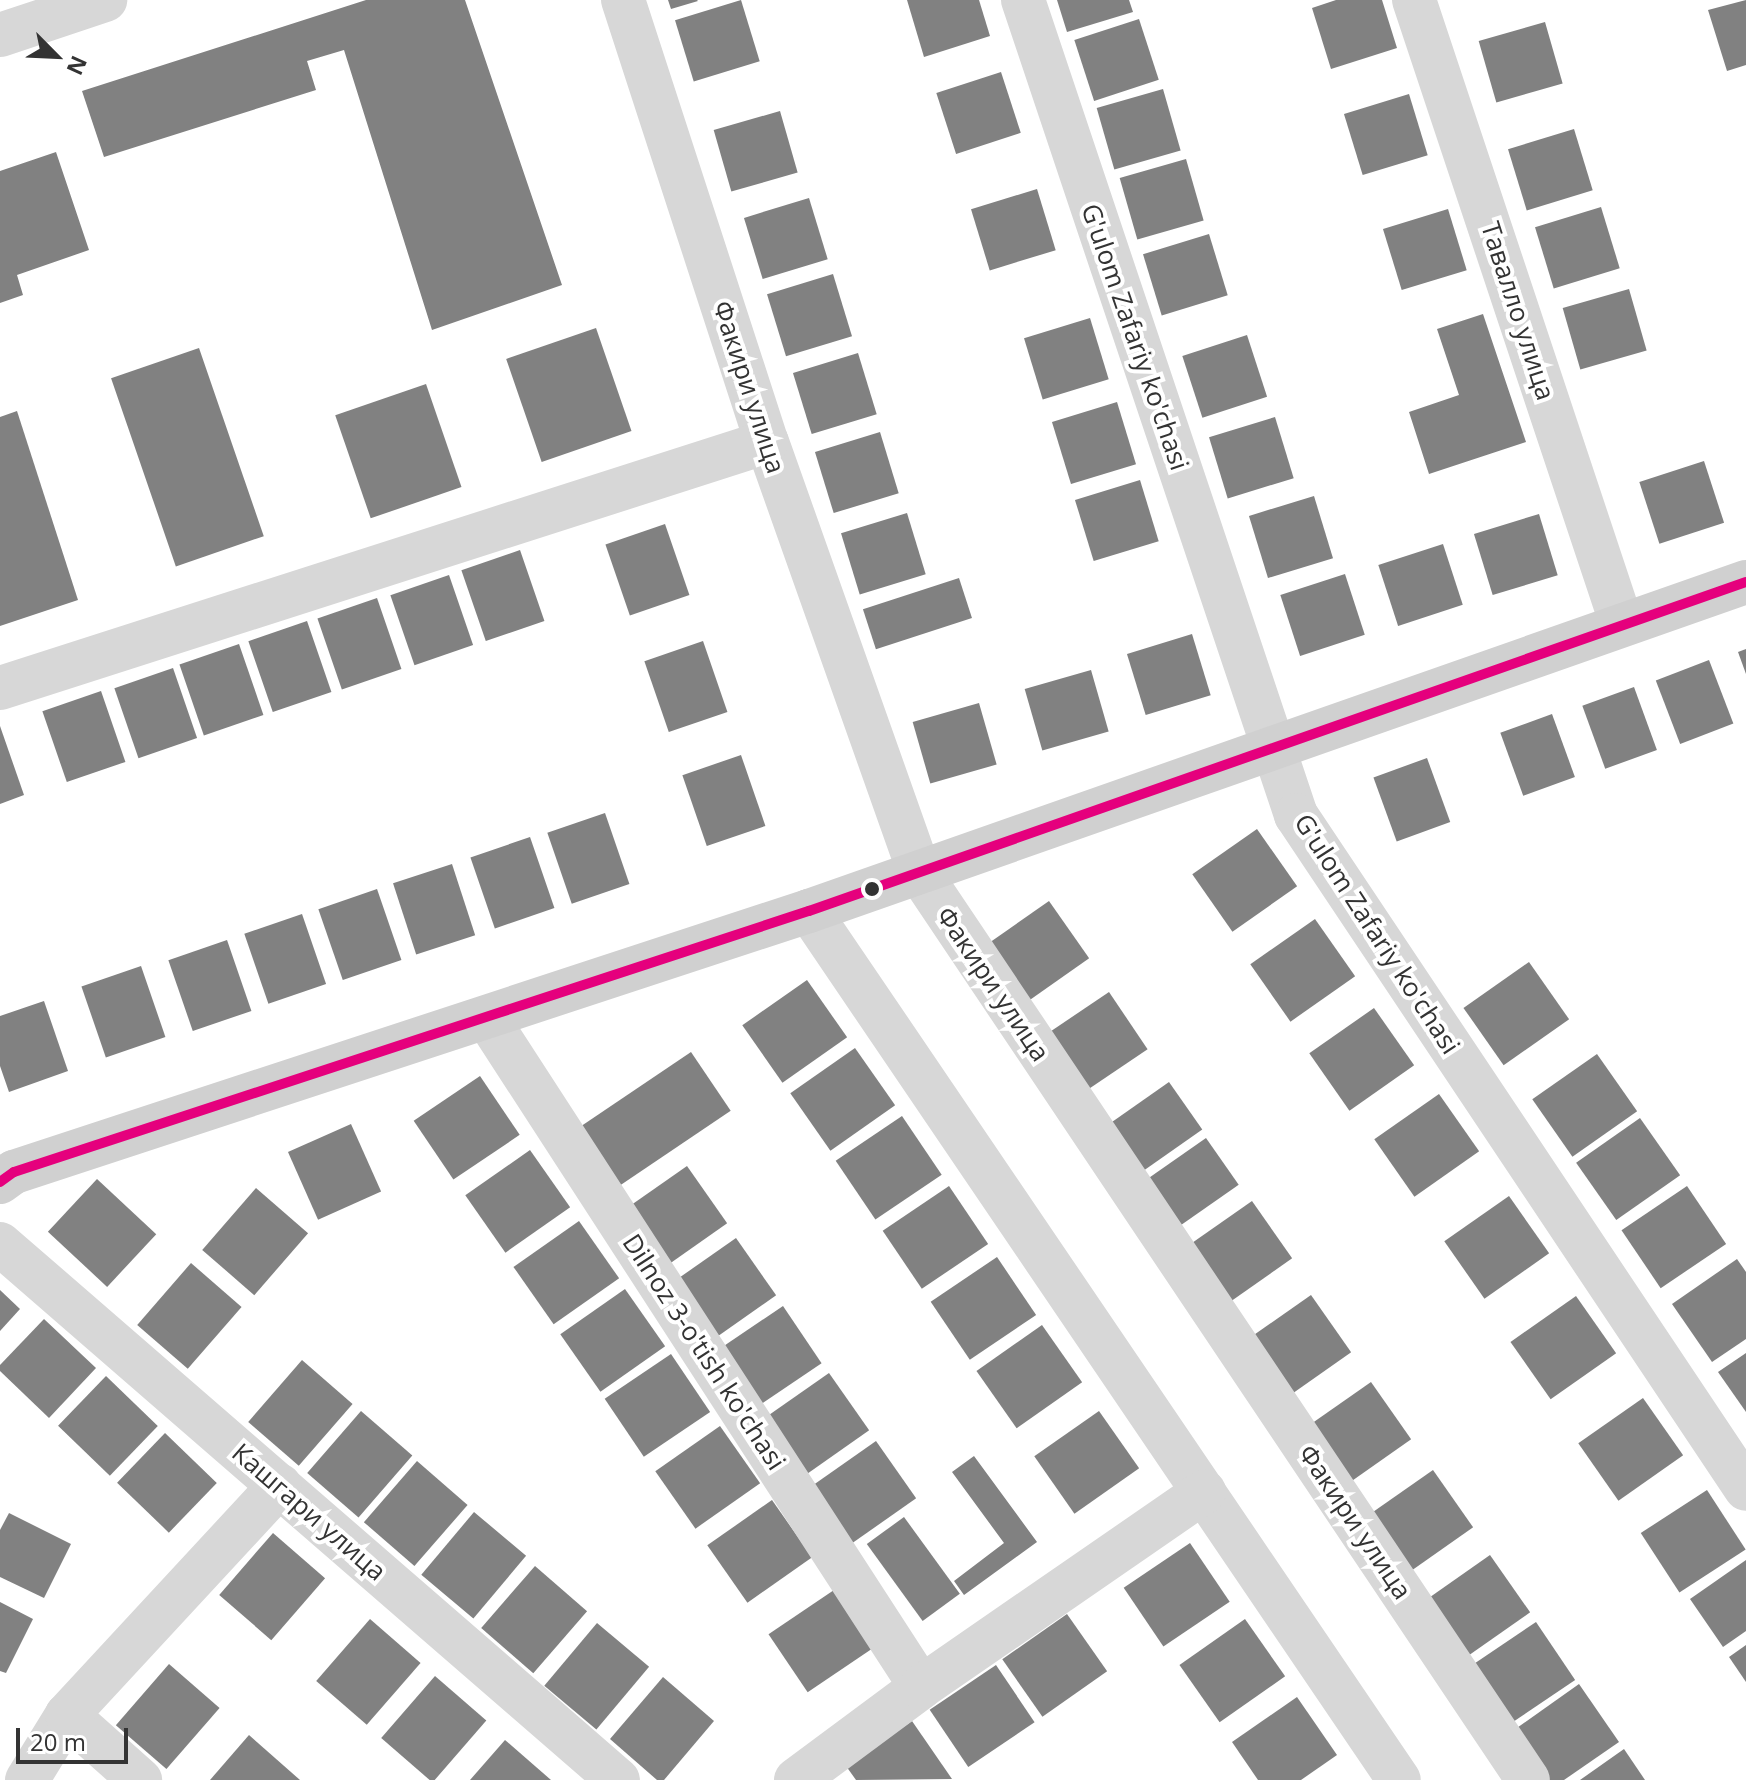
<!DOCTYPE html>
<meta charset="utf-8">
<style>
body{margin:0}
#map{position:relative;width:1746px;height:1780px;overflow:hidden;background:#fff;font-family:"Open Sans",sans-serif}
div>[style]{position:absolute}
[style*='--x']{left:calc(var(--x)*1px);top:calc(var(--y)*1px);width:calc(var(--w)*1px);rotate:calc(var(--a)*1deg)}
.building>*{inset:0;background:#818181;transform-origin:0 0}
.street>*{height:44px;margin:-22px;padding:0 22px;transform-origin:22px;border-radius:22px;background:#d7d7d7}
.secondary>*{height:44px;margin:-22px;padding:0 22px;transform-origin:22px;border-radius:22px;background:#d0d0d0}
.bus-1>*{height:10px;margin:-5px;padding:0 5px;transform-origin:5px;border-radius:5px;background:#e5007d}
.dots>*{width:22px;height:22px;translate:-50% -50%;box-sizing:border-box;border:4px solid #fff;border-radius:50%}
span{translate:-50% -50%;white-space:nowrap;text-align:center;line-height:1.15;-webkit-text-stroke:8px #fff;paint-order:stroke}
.street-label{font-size:26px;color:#333}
.north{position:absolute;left:16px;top:16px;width:80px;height:80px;-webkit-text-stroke:6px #fff;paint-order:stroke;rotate:114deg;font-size:22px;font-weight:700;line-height:32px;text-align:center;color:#333}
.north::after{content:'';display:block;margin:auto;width:28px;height:36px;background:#333;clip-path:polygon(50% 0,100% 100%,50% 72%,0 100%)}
.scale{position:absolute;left:16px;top:1728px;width:112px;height:36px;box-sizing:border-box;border:4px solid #333;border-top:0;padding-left:10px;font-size:24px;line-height:28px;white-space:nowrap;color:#333;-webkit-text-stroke:6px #fff;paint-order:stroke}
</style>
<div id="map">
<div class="building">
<div style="clip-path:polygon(366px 0,465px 0,562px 285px,432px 330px,344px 50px,307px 61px,316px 90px,104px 157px,82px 91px)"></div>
<div style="clip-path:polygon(668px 0,697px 0,698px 1px,671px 9px)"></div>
<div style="left:741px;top:0;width:64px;height:69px;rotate:73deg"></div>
<div style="clip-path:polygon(907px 0,979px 0,990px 36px,924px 57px)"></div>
<div style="clip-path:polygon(1057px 0,1129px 0,1133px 12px,1067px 32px)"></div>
<div style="clip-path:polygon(1336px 0,1382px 0,1397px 48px,1331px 69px,1312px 8px)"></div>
<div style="clip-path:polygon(1746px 0,1746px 65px,1727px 71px,1708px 10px)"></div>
<div style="left:1139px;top:19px;width:64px;height:68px;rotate:72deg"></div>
<div style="left:1545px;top:22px;width:64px;height:69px;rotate:74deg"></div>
<div style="left:1001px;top:72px;width:64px;height:68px;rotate:72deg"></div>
<div style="left:1163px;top:89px;width:64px;height:69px;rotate:74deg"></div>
<div style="left:1409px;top:94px;width:64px;height:68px;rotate:73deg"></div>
<div style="left:780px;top:111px;width:64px;height:69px;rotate:74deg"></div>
<div style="left:1574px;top:129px;width:64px;height:69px;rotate:73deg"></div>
<div style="clip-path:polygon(56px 152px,89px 250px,17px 275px,23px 295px,0 303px,0 171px)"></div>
<div style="left:1186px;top:159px;width:64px;height:69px;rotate:74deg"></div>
<div style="left:1037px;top:189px;width:64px;height:69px;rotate:73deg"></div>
<div style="left:809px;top:198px;width:64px;height:68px;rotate:73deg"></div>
<div style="left:1601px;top:207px;width:64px;height:69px;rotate:73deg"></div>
<div style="left:1448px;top:209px;width:64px;height:68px;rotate:73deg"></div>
<div style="left:1209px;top:234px;width:64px;height:69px;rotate:73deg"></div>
<div style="left:833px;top:274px;width:65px;height:69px;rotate:73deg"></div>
<div style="left:1629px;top:289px;width:64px;height:69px;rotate:74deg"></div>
<div style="clip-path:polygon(1483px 314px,1526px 442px,1429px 474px,1409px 412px,1459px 395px,1437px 329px)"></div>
<div style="left:1090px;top:318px;width:64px;height:69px;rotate:73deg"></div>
<div style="left:596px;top:328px;width:109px;height:95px;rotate:71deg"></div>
<div style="left:1247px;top:335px;width:65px;height:68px;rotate:72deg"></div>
<div style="left:199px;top:348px;width:199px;height:93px;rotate:71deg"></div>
<div style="left:858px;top:353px;width:64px;height:68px;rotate:73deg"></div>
<div style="left:426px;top:384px;width:109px;height:96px;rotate:71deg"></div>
<div style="left:1117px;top:402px;width:65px;height:68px;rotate:73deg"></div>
<div style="clip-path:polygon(17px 411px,78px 600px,0 626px,0 417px)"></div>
<div style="left:1275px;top:417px;width:64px;height:69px;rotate:73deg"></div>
<div style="left:880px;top:432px;width:64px;height:68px;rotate:73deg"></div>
<div style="left:1704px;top:461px;width:65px;height:68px;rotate:72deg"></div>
<div style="left:1140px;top:480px;width:64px;height:68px;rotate:73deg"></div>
<div style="left:1314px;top:496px;width:65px;height:68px;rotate:73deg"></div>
<div style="left:907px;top:513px;width:64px;height:69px;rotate:73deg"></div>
<div style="left:1539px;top:514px;width:64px;height:68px;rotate:73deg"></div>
<div style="left:665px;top:524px;width:75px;height:63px;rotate:71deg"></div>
<div style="left:1443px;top:544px;width:64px;height:68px;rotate:72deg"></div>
<div style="left:520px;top:550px;width:75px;height:62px;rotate:71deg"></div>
<div style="left:1345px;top:574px;width:64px;height:68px;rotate:72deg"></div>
<div style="left:449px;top:575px;width:74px;height:62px;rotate:71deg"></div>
<div style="left:959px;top:578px;width:42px;height:101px;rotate:72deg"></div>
<div style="left:377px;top:598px;width:75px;height:63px;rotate:71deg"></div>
<div style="left:307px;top:621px;width:75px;height:62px;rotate:71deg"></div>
<div style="left:1192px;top:634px;width:64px;height:68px;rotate:73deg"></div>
<div style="left:703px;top:641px;width:75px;height:62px;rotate:71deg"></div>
<div style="left:239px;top:644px;width:75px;height:63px;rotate:71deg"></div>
<div style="clip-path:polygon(1746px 649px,1746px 674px,1738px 652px)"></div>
<div style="left:1709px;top:660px;width:68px;height:57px;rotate:69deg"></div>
<div style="left:173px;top:668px;width:74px;height:62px;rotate:71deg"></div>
<div style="left:1091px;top:670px;width:64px;height:69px;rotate:74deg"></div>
<div style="left:1634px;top:687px;width:67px;height:55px;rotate:70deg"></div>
<div style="left:101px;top:691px;width:75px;height:62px;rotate:71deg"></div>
<div style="left:979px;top:703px;width:64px;height:69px;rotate:74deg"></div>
<div style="left:1552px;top:714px;width:67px;height:55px;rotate:70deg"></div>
<div style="clip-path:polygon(0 726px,24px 795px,0 804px)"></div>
<div style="left:741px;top:755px;width:75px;height:62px;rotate:71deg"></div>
<div style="left:1427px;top:758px;width:68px;height:57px;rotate:70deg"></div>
<div style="left:605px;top:813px;width:75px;height:61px;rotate:71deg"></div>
<div style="left:1257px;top:829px;width:70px;height:79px;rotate:55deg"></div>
<div style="left:530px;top:837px;width:75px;height:63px;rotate:71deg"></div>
<div style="left:452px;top:864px;width:75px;height:62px;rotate:72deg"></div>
<div style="left:377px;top:889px;width:75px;height:62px;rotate:71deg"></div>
<div style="left:1049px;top:901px;width:70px;height:79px;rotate:55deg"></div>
<div style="left:302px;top:914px;width:74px;height:61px;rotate:71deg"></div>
<div style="left:1315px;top:919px;width:70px;height:79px;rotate:55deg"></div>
<div style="left:227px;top:940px;width:75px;height:62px;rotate:71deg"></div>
<div style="left:1529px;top:962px;width:70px;height:80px;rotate:55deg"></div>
<div style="left:141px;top:966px;width:75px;height:63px;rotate:71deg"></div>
<div style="left:807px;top:980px;width:70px;height:79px;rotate:55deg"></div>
<div style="left:1109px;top:992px;width:69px;height:80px;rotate:56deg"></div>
<div style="clip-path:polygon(44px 1001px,68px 1071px,9px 1092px,0 1066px,0 1016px)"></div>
<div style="left:1374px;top:1008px;width:70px;height:79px;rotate:55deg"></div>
<div style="left:855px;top:1048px;width:70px;height:79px;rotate:55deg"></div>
<div style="left:691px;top:1052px;width:71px;height:139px;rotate:56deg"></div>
<div style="left:1597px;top:1054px;width:70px;height:79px;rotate:55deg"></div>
<div style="left:480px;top:1076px;width:71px;height:80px;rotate:56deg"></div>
<div style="left:1169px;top:1082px;width:58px;height:77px;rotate:55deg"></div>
<div style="left:1439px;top:1094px;width:70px;height:79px;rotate:55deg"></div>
<div style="left:902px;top:1116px;width:71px;height:80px;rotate:56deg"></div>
<div style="left:1640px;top:1118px;width:70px;height:78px;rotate:55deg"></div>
<div style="left:351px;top:1124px;width:74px;height:69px;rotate:66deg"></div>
<div style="left:1206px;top:1138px;width:57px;height:76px;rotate:55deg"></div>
<div style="left:530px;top:1150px;width:70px;height:79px;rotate:55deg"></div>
<div style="left:687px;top:1166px;width:70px;height:79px;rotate:55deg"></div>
<div style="left:97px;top:1179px;width:81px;height:72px;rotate:43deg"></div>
<div style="left:949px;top:1186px;width:70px;height:80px;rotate:56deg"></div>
<div style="left:1687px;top:1186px;width:70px;height:79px;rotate:56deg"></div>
<div style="left:256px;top:1188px;width:69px;height:82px;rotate:41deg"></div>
<div style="left:1509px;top:1196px;width:70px;height:79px;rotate:55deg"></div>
<div style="left:1252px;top:1201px;width:70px;height:79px;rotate:55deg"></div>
<div style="left:579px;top:1221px;width:70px;height:80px;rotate:55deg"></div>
<div style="left:736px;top:1238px;width:70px;height:79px;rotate:55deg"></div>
<div style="left:997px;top:1257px;width:70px;height:80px;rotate:56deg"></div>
<div style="clip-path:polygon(1737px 1259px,1746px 1272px,1746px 1339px,1712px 1362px,1672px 1304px)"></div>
<div style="left:191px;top:1263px;width:67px;height:82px;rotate:41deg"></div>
<div style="left:625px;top:1289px;width:70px;height:79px;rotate:55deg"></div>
<div style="clip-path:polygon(0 1290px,20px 1309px,0 1331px)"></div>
<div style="left:1311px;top:1295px;width:70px;height:79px;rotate:55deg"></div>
<div style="left:1576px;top:1296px;width:70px;height:80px;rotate:55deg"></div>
<div style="left:783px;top:1306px;width:69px;height:79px;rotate:56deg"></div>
<div style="clip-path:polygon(44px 1319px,96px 1368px,49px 1418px,0 1371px,0 1365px)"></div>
<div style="left:1042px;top:1325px;width:70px;height:80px;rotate:55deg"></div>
<div style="clip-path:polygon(1746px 1353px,1746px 1412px,1718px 1372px)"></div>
<div style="left:671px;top:1354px;width:70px;height:80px;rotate:56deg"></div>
<div style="left:302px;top:1360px;width:67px;height:82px;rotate:41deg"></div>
<div style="left:829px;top:1373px;width:70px;height:79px;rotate:55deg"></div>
<div style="left:106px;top:1376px;width:72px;height:69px;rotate:44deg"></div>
<div style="left:1371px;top:1382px;width:70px;height:79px;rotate:55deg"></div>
<div style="left:1643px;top:1398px;width:70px;height:79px;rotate:55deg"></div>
<div style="left:361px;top:1411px;width:68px;height:82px;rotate:41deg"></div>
<div style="left:1099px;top:1411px;width:70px;height:79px;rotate:55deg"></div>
<div style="left:720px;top:1426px;width:70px;height:79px;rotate:55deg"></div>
<div style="left:165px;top:1433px;width:72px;height:69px;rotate:44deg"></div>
<div style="left:876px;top:1441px;width:70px;height:80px;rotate:55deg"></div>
<div style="clip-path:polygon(974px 1456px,1037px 1542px,964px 1595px,954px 1581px,1004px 1543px,952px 1472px)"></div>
<div style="left:417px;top:1461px;width:67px;height:81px;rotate:41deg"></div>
<div style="left:1433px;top:1470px;width:70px;height:79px;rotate:55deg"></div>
<div style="left:1707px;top:1490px;width:71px;height:79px;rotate:57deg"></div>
<div style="left:772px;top:1500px;width:70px;height:79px;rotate:55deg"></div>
<div style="left:474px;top:1512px;width:68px;height:82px;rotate:40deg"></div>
<div style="clip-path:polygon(9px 1513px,71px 1544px,44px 1598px,0 1577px,0 1530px)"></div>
<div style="left:904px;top:1517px;width:95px;height:46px;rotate:54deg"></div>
<div style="left:273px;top:1533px;width:69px;height:82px;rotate:41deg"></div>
<div style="left:1190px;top:1543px;width:71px;height:80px;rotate:56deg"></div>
<div style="left:1490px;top:1555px;width:70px;height:80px;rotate:55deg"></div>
<div style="clip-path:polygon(1746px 1560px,1746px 1631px,1723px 1647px,1690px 1599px)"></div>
<div style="left:535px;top:1566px;width:69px;height:82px;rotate:41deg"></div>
<div style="left:834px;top:1590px;width:70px;height:79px;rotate:56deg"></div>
<div style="clip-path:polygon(0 1602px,33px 1619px,6px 1673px,0 1671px)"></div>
<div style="left:1067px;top:1614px;width:70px;height:79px;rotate:55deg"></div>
<div style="left:370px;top:1619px;width:67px;height:82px;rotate:41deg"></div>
<div style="left:1245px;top:1619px;width:70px;height:80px;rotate:55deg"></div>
<div style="left:1536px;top:1622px;width:70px;height:80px;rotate:56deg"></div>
<div style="left:597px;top:1623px;width:68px;height:82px;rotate:40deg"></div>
<div style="clip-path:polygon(1746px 1645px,1746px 1682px,1729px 1657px)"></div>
<div style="left:169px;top:1664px;width:67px;height:81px;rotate:41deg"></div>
<div style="left:996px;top:1665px;width:69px;height:80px;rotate:56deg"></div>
<div style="left:435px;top:1676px;width:68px;height:82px;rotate:41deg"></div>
<div style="clip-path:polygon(663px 1677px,714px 1721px,664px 1780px,657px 1780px,610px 1739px)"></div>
<div style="clip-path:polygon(1579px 1684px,1619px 1742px,1564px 1780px,1549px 1780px,1514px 1730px)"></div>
<div style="clip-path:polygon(1297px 1697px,1337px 1755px,1301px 1780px,1258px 1780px,1232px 1742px)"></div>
<div style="clip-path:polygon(912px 1721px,952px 1779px,856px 1780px,846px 1766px)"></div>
<div style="clip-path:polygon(249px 1735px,300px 1780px,210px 1780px)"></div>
<div style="clip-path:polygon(505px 1740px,551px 1780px,470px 1780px)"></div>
<div style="clip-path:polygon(1624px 1749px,1645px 1780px,1580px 1780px)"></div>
</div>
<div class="street">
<div style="--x:623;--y:0;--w:465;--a:72"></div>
<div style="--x:767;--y:442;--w:456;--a:70.5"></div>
<div style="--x:919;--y:872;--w:1093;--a:56.15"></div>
<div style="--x:1023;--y:0;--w:860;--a:71.48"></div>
<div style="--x:1296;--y:815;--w:810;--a:56.27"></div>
<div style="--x:1414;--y:0;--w:656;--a:71.59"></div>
<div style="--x:0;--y:35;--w:111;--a:-18.4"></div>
<div style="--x:0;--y:688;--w:805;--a:-17.78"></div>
<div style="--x:809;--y:911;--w:1050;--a:55.83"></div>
<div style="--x:487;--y:1018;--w:797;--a:57.03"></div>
<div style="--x:0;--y:1244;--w:818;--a:40.94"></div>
<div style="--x:67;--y:1715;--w:98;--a:41.7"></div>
<div style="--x:27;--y:1780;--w:76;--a:-58.4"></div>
<div style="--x:67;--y:1715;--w:313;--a:-47.2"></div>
<div style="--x:796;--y:1780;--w:156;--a:-36.6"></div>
<div style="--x:921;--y:1687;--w:344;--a:-34.6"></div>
</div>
<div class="secondary">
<div style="--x:0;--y:1182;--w:17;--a:-36"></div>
<div style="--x:14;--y:1172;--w:837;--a:-18.18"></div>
<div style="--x:809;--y:911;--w:993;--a:-19.35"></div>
</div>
<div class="bus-1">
<div style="--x:0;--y:1182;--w:17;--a:-36"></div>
<div style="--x:14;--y:1172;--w:837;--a:-18.18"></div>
<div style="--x:809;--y:911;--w:993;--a:-19.35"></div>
</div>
<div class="dots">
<div style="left:872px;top:889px;background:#333"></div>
</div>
<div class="street-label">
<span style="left:1518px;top:311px;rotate:72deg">Тавалло улица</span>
<span style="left:1135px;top:337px;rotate:71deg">G'ulom Zafariy ko'chasi</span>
<span style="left:749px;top:387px;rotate:72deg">Факири улица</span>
<span style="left:1377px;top:934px;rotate:57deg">G'ulom Zafariy ko'chasi</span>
<span style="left:993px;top:984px;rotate:56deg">Факири улица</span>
<span style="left:704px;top:1352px;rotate:57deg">Dilnoz 3-o'tish ko'chasi</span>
<span style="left:309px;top:1512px;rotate:41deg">Кашгари улица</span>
<span style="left:1355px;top:1522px;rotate:56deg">Факири улица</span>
</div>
<div class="north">N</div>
<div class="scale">20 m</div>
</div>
